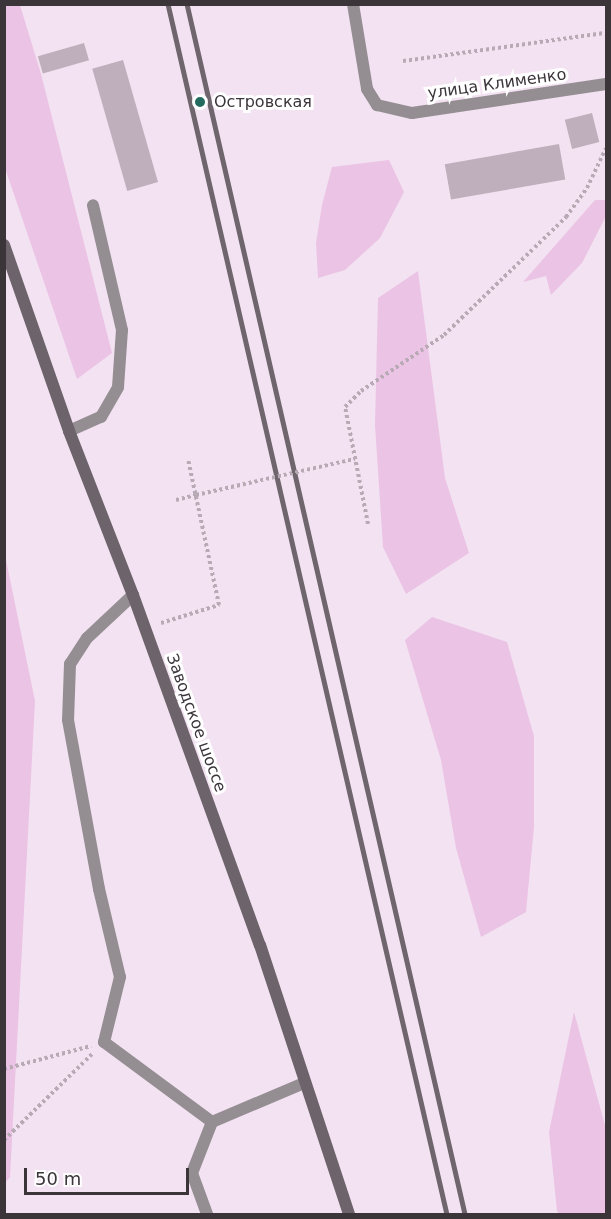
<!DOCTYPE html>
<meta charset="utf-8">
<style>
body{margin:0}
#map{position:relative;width:611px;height:1219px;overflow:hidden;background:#f3e2f1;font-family:"DejaVu Sans",sans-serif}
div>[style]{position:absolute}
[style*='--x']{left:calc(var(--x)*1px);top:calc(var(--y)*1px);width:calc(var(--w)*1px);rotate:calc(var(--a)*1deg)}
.green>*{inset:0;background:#ebc3e5}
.building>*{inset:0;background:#bfafbc;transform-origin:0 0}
.path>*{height:4px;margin-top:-2px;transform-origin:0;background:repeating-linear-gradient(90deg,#b7aab5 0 3px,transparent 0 6px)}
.service>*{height:12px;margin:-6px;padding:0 6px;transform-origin:6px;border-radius:6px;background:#948e93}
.minor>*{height:12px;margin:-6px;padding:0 6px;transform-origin:6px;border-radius:6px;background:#948e93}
.secondary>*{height:12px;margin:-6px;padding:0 6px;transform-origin:6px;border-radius:6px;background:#6d636b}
.rail>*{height:4.5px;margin:-2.25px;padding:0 2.25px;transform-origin:2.25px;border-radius:2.25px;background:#6e656d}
.path-bridge>*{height:4px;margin-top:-2px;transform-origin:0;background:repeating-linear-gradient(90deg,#b7aab5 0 3px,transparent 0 6px)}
.dots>*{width:16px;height:16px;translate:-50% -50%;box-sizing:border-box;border:3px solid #fff;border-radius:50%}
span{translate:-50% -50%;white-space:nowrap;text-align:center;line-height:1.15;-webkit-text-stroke:6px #fff;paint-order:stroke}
.street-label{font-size:16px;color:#3b353a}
.poi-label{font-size:16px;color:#3b353a}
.left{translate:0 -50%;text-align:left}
.frame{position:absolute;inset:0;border:6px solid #3b353a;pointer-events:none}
.scale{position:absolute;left:24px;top:1168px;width:165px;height:27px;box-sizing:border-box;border:3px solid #3b353a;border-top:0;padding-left:8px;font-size:18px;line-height:21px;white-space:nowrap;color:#3b353a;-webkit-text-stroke:4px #fff;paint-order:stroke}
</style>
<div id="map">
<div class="green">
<div style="clip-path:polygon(4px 5px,20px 5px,41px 74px,112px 353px,77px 379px,5px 168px)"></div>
<div style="clip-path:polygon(389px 160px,404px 192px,380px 238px,345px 270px,318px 278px,316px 243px,322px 205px,332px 167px)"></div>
<div style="clip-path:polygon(595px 200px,606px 200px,606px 216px,582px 263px,551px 295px,546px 276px,523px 282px)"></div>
<div style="clip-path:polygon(418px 271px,445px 478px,469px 553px,406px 594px,383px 547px,375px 425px,378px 298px)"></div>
<div style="clip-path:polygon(5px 555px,35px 701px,10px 1177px,5px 1183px)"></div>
<div style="clip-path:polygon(432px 617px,507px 642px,534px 736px,534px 827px,526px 912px,481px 937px,456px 848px,441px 760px,405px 640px)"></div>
<div style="clip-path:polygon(574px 1012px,606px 1129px,606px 1214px,559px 1214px,557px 1211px,549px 1132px)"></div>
</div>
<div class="building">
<div style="left:84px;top:43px;width:18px;height:48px;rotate:74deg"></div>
<div style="left:123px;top:60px;width:127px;height:32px;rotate:74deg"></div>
<div style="left:592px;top:113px;width:30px;height:28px;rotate:76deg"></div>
<div style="left:559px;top:144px;width:36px;height:116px;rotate:80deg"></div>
</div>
<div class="path">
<div style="--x:403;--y:61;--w:205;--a:-7.9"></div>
<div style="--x:176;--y:500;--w:21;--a:-14"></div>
<div style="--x:368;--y:524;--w:119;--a:-101.1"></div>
<div style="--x:345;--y:407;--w:23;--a:-45"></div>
<div style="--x:361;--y:391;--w:100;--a:-34"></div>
<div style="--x:444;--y:335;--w:170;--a:-44"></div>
<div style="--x:566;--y:217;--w:36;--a:-54"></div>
<div style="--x:587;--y:188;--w:44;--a:-64.6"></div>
<div style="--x:161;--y:623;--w:61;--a:-17.2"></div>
<div style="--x:219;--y:605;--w:149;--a:-102"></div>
<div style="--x:4;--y:1069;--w:90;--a:-14.8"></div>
<div style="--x:4;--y:1140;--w:124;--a:-44.3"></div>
</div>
<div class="service">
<div style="--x:69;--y:431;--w:35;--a:-24"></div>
<div style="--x:101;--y:417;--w:34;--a:-60"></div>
<div style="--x:118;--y:387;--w:57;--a:-86"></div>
<div style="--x:122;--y:330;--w:128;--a:-103.1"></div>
<div style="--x:133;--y:595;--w:63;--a:136.9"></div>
<div style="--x:87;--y:638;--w:31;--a:123"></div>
<div style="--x:70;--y:664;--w:56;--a:92"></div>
<div style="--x:68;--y:720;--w:172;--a:79.6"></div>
<div style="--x:99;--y:889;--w:90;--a:76.6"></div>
<div style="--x:120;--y:977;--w:67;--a:103.8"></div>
<div style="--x:104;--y:1042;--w:134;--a:36.5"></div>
<div style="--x:212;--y:1122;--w:55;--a:111.4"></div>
<div style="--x:192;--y:1173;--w:44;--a:69.9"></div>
<div style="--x:212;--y:1122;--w:100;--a:-23"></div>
</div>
<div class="minor">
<div style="--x:353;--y:4;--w:86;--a:80.6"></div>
<div style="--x:367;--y:89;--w:19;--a:58"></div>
<div style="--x:377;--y:105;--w:36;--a:13"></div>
<div style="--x:412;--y:113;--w:196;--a:-8.5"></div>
</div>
<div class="secondary">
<div style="--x:4;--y:245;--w:197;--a:70.7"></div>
<div style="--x:69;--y:431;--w:176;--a:68.7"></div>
<div style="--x:133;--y:595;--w:372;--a:70.1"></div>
<div style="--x:260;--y:945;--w:283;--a:71.7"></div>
</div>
<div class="rail">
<div style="--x:168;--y:4;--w:1242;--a:77.02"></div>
<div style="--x:187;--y:4;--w:1242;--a:77.06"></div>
</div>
<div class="path-bridge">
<div style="--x:196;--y:495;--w:163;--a:-12.8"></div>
</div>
<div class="dots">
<div style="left:200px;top:102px;background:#236a5f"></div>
</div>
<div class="street-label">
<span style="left:497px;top:84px;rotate:-8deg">улица Клименко</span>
<span style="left:196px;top:723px;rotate:70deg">Заводское шоссе</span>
</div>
<div class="poi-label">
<span class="left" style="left:214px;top:102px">Островская</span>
</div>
<div class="frame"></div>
<div class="scale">50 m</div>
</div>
